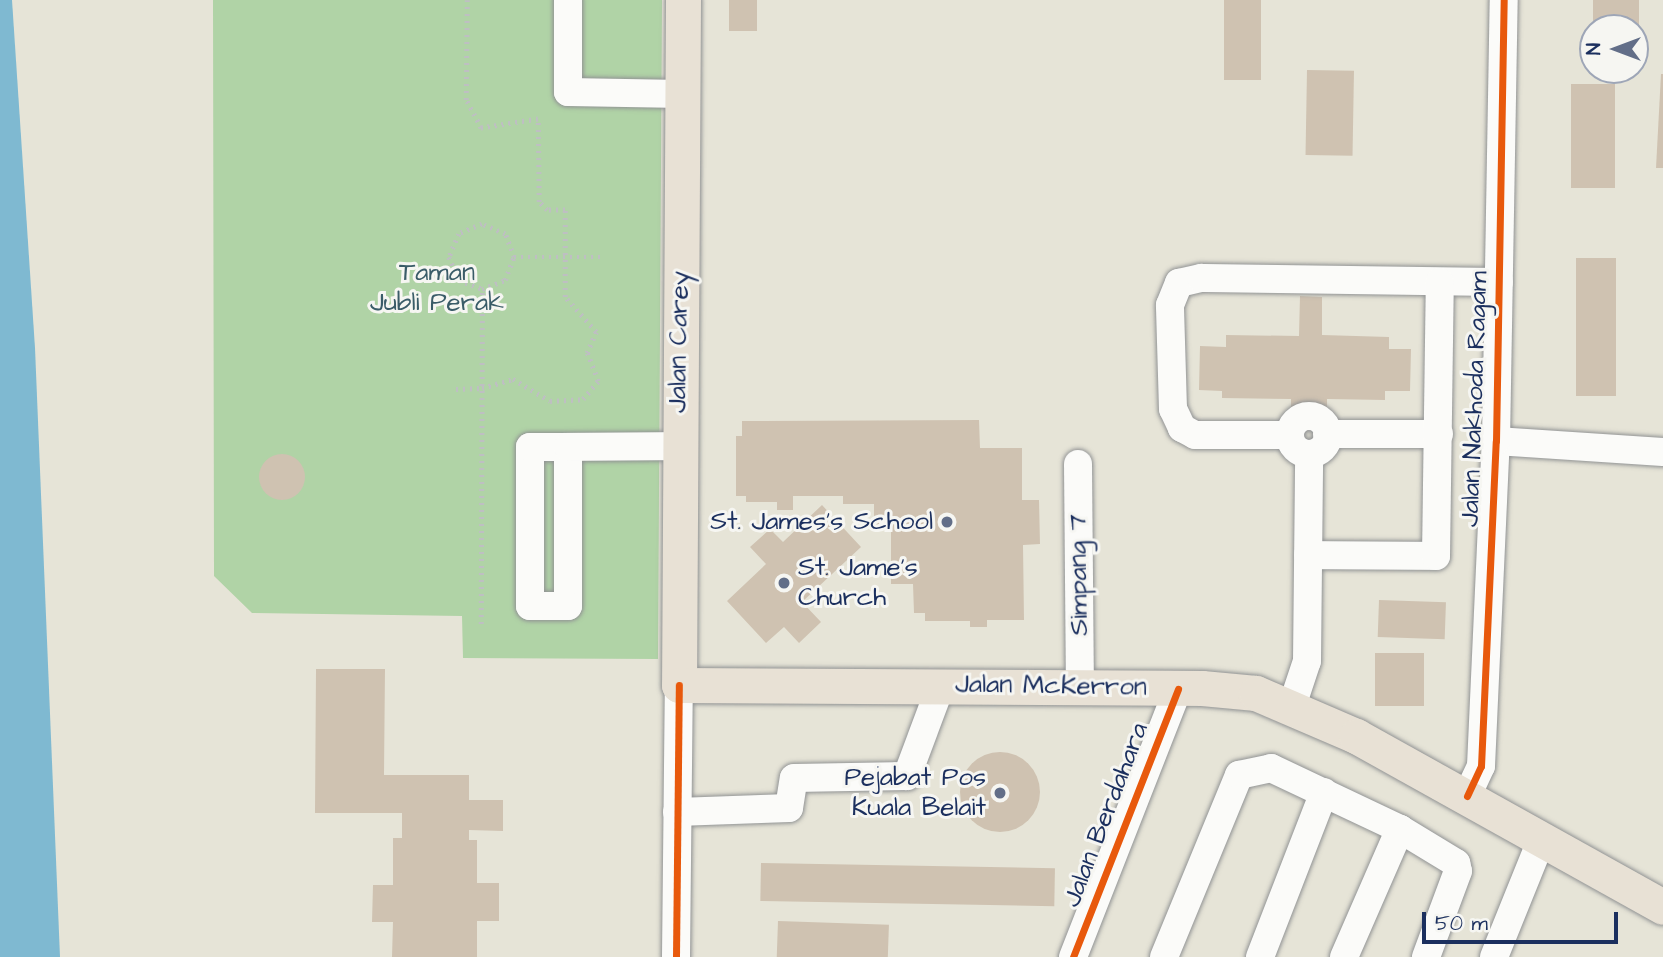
<!DOCTYPE html>
<style>
body{margin:0}
#map{position:relative;width:1663px;height:957px;overflow:hidden;background:#e6e4d7;font-family:"Architects Daughter",sans-serif}
div>[style]{position:absolute}
[style*='--x']{left:calc(var(--x)*1px);top:calc(var(--y)*1px);width:calc(var(--w)*1px);rotate:calc(var(--a)*1deg)}
.green>*{inset:0;background:#b0d3a6}
.water>*{inset:0;background:#7fb9d1}
.building>*{inset:0;background:#cfc2b1;transform-origin:0 0}
.round{border-radius:50%}
.path>*{height:4.5px;margin-top:-2.25px;transform-origin:0;background:repeating-linear-gradient(90deg,#bebfc2 0 2px,transparent 0 7px)}
.roads{filter:drop-shadow(0 0 2px #919394) drop-shadow(0 0 2px #919394)}
.minor>*{height:28px;margin:-14px;padding:0 14px;transform-origin:14px;border-radius:14px;background:#fbfbf9}
.minor>.ring{margin:-14px;padding:0;box-sizing:content-box;background:none;border:28px solid #fbfbf9;border-radius:50%}
.major>*{height:35px;margin:-17.5px;padding:0 17.5px;transform-origin:17.5px;border-radius:17.5px;background:#e8e1d5}
.cycleway>*{height:7px;margin:-3.5px;padding:0 3.5px;transform-origin:3.5px;border-radius:3.5px;background:#e8590c}
.dots>*{width:19px;height:19px;translate:-50% -50%;box-sizing:border-box;border:4px solid #f6f6f2;border-radius:50%}
span{translate:-50% -50%;white-space:nowrap;text-align:center;line-height:1.15;-webkit-text-stroke:6px #f6f6f2;paint-order:stroke}
.park-label{font-size:26px;color:#3a5c68}
.street-label{font-size:26px;color:#1b2f5e}
.poi-label{font-size:26px;color:#1b2f5e}
.right{translate:-100% -50%;text-align:right}
.left{translate:0 -50%;text-align:left}
.north{position:absolute;left:1579px;top:14px;width:70px;height:70px;box-sizing:border-box;background:#f6f6f2;border:2px solid #9ea6b7;border-radius:50%;rotate:270deg;font-size:19px;font-weight:700;line-height:28px;text-align:center;color:#1b2f5e}
.north::after{content:'';display:block;margin:auto;width:24px;height:32px;background:#626e88;clip-path:polygon(50% 0,100% 100%,50% 72%,0 100%)}
.scale{position:absolute;left:1422px;top:912px;width:196px;height:32px;box-sizing:border-box;border:4px solid #1b2f5e;border-top:0;padding-left:9px;font-size:21px;line-height:24px;white-space:nowrap;color:#1b2f5e;-webkit-text-stroke:5px #f6f6f2;paint-order:stroke}
</style>
<div id="map">
<div class="green">
<div style="clip-path:polygon(213px 0,662px 0,658px 659px,463px 658px,462px 616px,252px 613px,214px 576px)"></div>
</div>
<div class="water">
<div style="clip-path:polygon(0 0,12px 0,35px 348px,60px 957px,0 957px)"></div>
</div>
<div class="building">
<div style="left:729px;top:0;width:28px;height:31px"></div>
<div style="left:1224px;top:0;width:37px;height:80px"></div>
<div style="left:1593px;top:0;width:46px;height:26px"></div>
<div style="left:1307px;top:70px;width:47px;height:85px;rotate:1deg"></div>
<div style="clip-path:polygon(1661px 74px,1663px 74px,1663px 168px,1656px 168px)"></div>
<div style="left:1571px;top:84px;width:44px;height:104px"></div>
<div style="left:1576px;top:258px;width:40px;height:138px"></div>
<div style="clip-path:polygon(1300px 296px,1322px 297px,1322px 335px,1389px 337px,1389px 349px,1411px 349px,1410px 391px,1385px 391px,1385px 400px,1327px 399px,1327px 422px,1307px 431px,1291px 421px,1291px 399px,1222px 398px,1222px 391px,1199px 390px,1200px 346px,1226px 347px,1226px 335px,1299px 336px)"></div>
<div style="clip-path:polygon(979px 420px,980px 448px,1022px 448px,1022px 500px,1039px 500px,1040px 544px,1023px 545px,1024px 620px,987px 620px,987px 627px,970px 627px,970px 621px,925px 621px,925px 613px,914px 613px,913px 584px,891px 584px,891px 525px,874px 526px,874px 504px,843px 504px,843px 496px,793px 496px,793px 510px,777px 510px,777px 502px,746px 502px,746px 496px,736px 496px,736px 436px,742px 436px,742px 421px)"></div>
<div class="round" style="left:259px;top:454px;width:46px;height:46px"></div>
<div style="clip-path:polygon(822px 505px,861px 547px,802px 602px,821px 622px,799px 643px,784px 627px,766px 643px,727px 601px,766px 564px,750px 547px,770px 529px,783px 542px)"></div>
<div style="left:1379px;top:600px;width:67px;height:37px;rotate:2deg"></div>
<div style="left:1375px;top:653px;width:49px;height:53px"></div>
<div style="clip-path:polygon(316px 669px,385px 669px,384px 775px,469px 775px,469px 800px,503px 800px,503px 831px,469px 830px,469px 840px,477px 840px,477px 883px,499px 883px,499px 921px,477px 921px,477px 957px,392px 957px,393px 922px,372px 922px,373px 885px,393px 885px,393px 838px,402px 838px,402px 813px,315px 813px)"></div>
<div class="round" style="left:960px;top:752px;width:80px;height:80px"></div>
<div style="left:761px;top:863px;width:294px;height:38px;rotate:1deg"></div>
<div style="left:778px;top:921px;width:111px;height:36px;rotate:2deg"></div>
</div>
<div class="path">
<div style="--x:514;--y:257;--w:89;--a:0"></div>
<div style="--x:456;--y:389;--w:26;--a:-2"></div>
<div style="--x:482;--y:388;--w:32;--a:-16"></div>
<div style="--x:513;--y:379;--w:43;--a:30.7"></div>
<div style="--x:550;--y:401;--w:33;--a:-3"></div>
<div style="--x:583;--y:399;--w:23;--a:-50"></div>
<div style="--x:598;--y:381;--w:30;--a:-111"></div>
<div style="--x:587;--y:353;--w:23;--a:-67"></div>
<div style="--x:596;--y:332;--w:47;--a:-131.5"></div>
<div style="--x:565;--y:297;--w:87;--a:-90"></div>
<div style="--x:565;--y:210;--w:18;--a:180"></div>
<div style="--x:547;--y:210;--w:11;--a:-135"></div>
<div style="--x:539;--y:202;--w:83;--a:-90.7"></div>
<div style="--x:538;--y:119;--w:58;--a:171"></div>
<div style="--x:481;--y:128;--w:32;--a:-118"></div>
<div style="--x:466;--y:100;--w:100;--a:-89.4"></div>
<div style="--x:481;--y:624;--w:335;--a:-89.8"></div>
<div style="--x:482;--y:289;--w:25;--a:-21"></div>
<div style="--x:505;--y:280;--w:25;--a:-69"></div>
<div style="--x:514;--y:257;--w:25;--a:-111"></div>
<div style="--x:505;--y:234;--w:25;--a:-157"></div>
<div style="--x:482;--y:224;--w:25;--a:157"></div>
<div style="--x:459;--y:234;--w:25;--a:113"></div>
<div style="--x:449;--y:257;--w:25;--a:67"></div>
<div style="--x:459;--y:280;--w:25;--a:21"></div>
</div>
<div class="roads">
<div class="minor">
<div style="--x:568;--y:0;--w:92;--a:90"></div>
<div style="--x:568;--y:92;--w:115;--a:1"></div>
<div class="ring" style="left:1290px;top:416px;width:10px;height:10px"></div>
<div style="--x:1327;--y:434;--w:112;--a:0"></div>
<div style="--x:1290;--y:435;--w:95;--a:180"></div>
<div style="--x:1195;--y:435;--w:15;--a:-152"></div>
<div style="--x:1182;--y:428;--w:21;--a:-115"></div>
<div style="--x:1173;--y:409;--w:104;--a:-91.7"></div>
<div style="--x:1170;--y:305;--w:24;--a:-68"></div>
<div style="--x:1179;--y:283;--w:23;--a:-13"></div>
<div style="--x:1201;--y:278;--w:298;--a:0.8"></div>
<div style="--x:1496;--y:441;--w:167;--a:3.8"></div>
<div style="--x:568;--y:447;--w:159;--a:90"></div>
<div style="--x:568;--y:606;--w:38;--a:180"></div>
<div style="--x:530;--y:606;--w:159;--a:-90"></div>
<div style="--x:530;--y:447;--w:38;--a:0"></div>
<div style="--x:568;--y:447;--w:109;--a:-0.5"></div>
<div style="--x:1078;--y:464;--w:222;--a:89.5"></div>
<div style="--x:1308;--y:555;--w:128;--a:0.4"></div>
<div style="--x:1436;--y:556;--w:274;--a:-89.2"></div>
<div style="--x:1292;--y:706;--w:47;--a:-71.6"></div>
<div style="--x:1307;--y:661;--w:207;--a:-89.4"></div>
<div style="--x:1467;--y:796;--w:33;--a:-65"></div>
<div style="--x:1481;--y:766;--w:325;--a:-87.4"></div>
<div style="--x:1496;--y:441;--w:441;--a:-89"></div>
<div style="--x:677;--y:812;--w:112;--a:-2"></div>
<div style="--x:789;--y:808;--w:30;--a:-81"></div>
<div style="--x:794;--y:778;--w:113;--a:-1"></div>
<div style="--x:907;--y:776;--w:97;--a:-69.5"></div>
<div style="--x:676;--y:957;--w:272;--a:-89.4"></div>
<div style="--x:1073;--y:957;--w:288;--a:-68.6"></div>
<div style="--x:1164;--y:957;--w:197;--a:-67.6"></div>
<div style="--x:1239;--y:775;--w:33;--a:-12"></div>
<div style="--x:1271;--y:768;--w:143;--a:25.3"></div>
<div style="--x:1400;--y:829;--w:66;--a:31.3"></div>
<div style="--x:1456;--y:863;--w:8;--a:76"></div>
<div style="--x:1458;--y:871;--w:92;--a:110.4"></div>
<div style="--x:1260;--y:957;--w:177;--a:-68.8"></div>
<div style="--x:1344;--y:957;--w:140;--a:-66.4"></div>
<div style="--x:1494;--y:957;--w:128;--a:-68"></div>
</div>
<div class="major">
<div style="--x:683;--y:0;--w:685;--a:90.33"></div>
<div style="--x:679;--y:685;--w:523;--a:0.33"></div>
<div style="--x:1202;--y:688;--w:54;--a:5.3"></div>
<div style="--x:1256;--y:693;--w:109;--a:23.3"></div>
<div style="--x:1356;--y:736;--w:351;--a:29.1"></div>
</div>
</div>
<div class="cycleway">
<div style="--x:1467;--y:796;--w:33;--a:-65"></div>
<div style="--x:1481;--y:766;--w:325;--a:-87.4"></div>
<div style="--x:1496;--y:441;--w:441;--a:-89"></div>
<div style="--x:676;--y:957;--w:272;--a:-89.4"></div>
<div style="--x:1073;--y:957;--w:288;--a:-68.6"></div>
</div>
<div class="dots">
<div style="left:947px;top:522px;background:#626e88"></div>
<div style="left:784px;top:583px;background:#626e88"></div>
<div style="left:1000px;top:793px;background:#626e88"></div>
</div>
<div class="park-label">
<span style="left:437px;top:288px">Taman<br>Jubli Perak</span>
</div>
<div class="street-label">
<span style="left:679px;top:342px;rotate:-89deg">Jalan Carey</span>
<span style="left:1475px;top:399px;rotate:-88deg">Jalan Nakhoda Ragam</span>
<span style="left:1079px;top:575px;rotate:-91deg">Simpang 7</span>
<span style="left:1051px;top:686px;rotate:1deg">Jalan McKerron</span>
<span style="left:1106px;top:815px;rotate:-69deg">Jalan Berdahara</span>
</div>
<div class="poi-label">
<span class="right" style="left:933px;top:522px">St. James's School</span>
<span class="left" style="left:798px;top:583px">St. Jame's<br>Church</span>
<span class="right" style="left:986px;top:793px">Pejabat Pos<br>Kuala Belait</span>
</div>
<div class="north">N</div>
<div class="scale">50 m</div>
</div>
